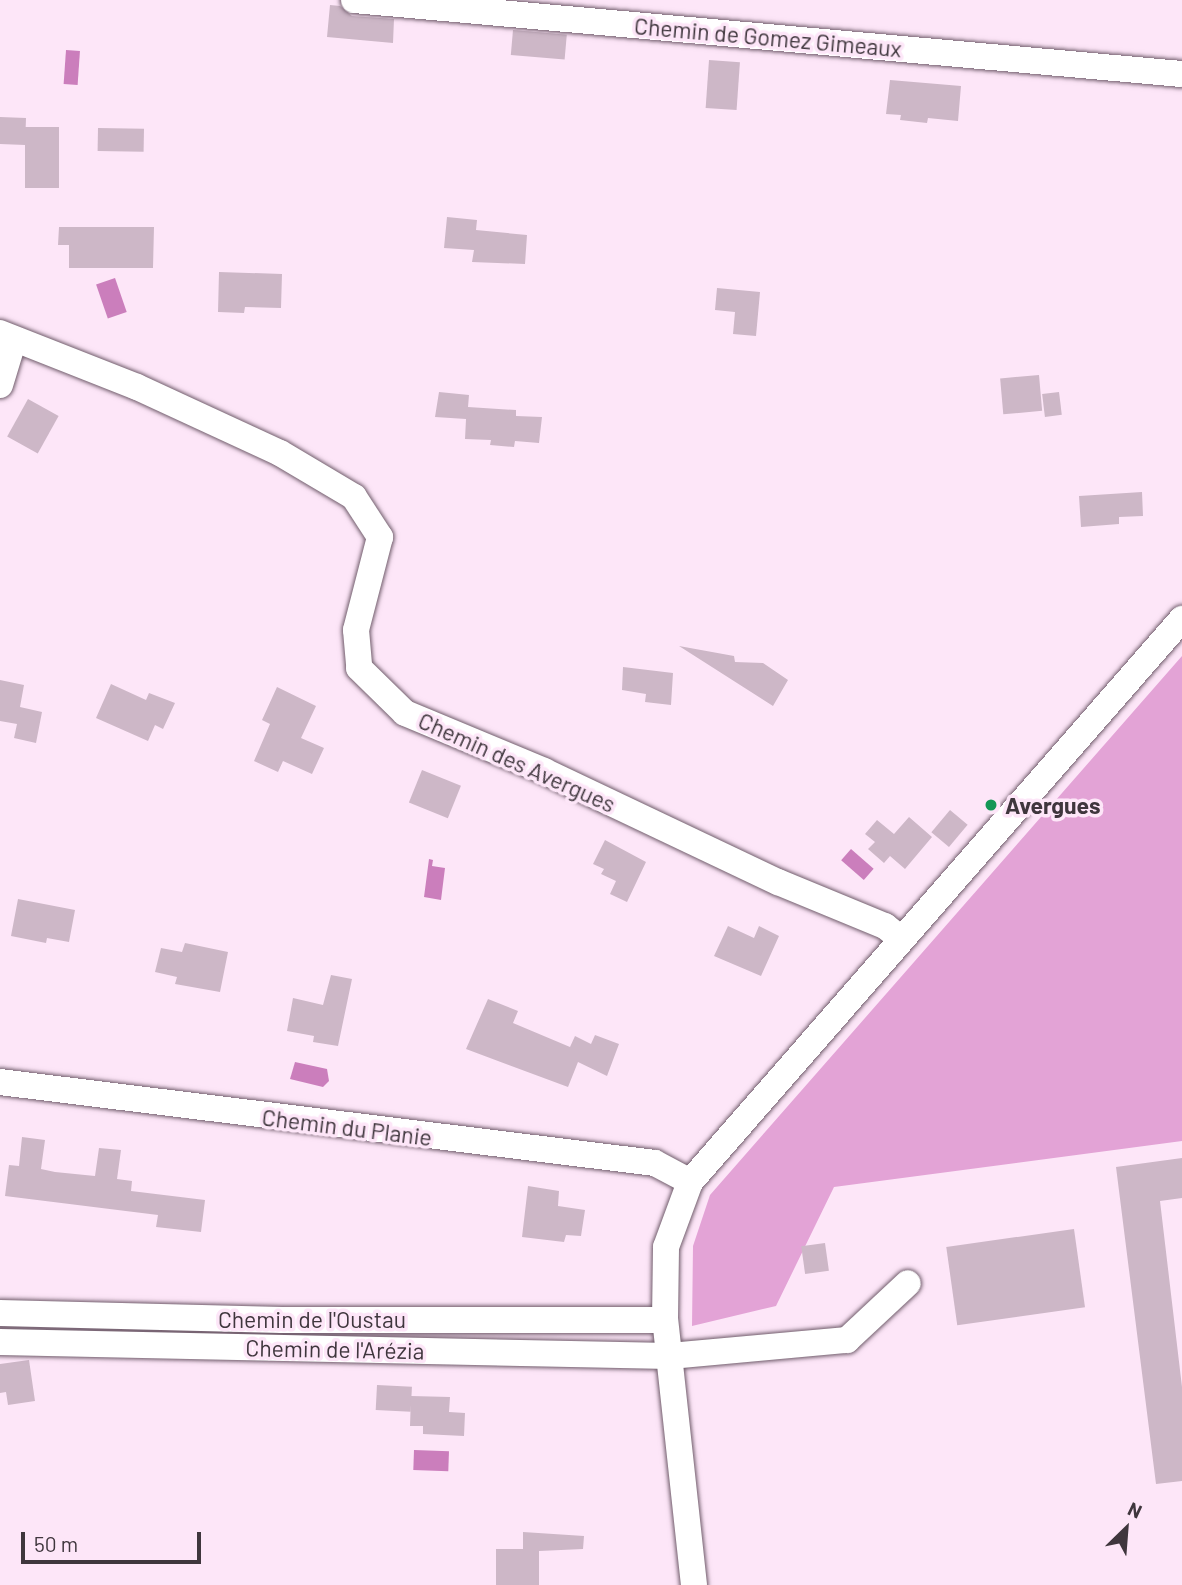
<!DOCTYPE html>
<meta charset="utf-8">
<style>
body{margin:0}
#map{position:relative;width:1182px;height:1585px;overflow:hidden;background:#fde6f8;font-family:Barlow,sans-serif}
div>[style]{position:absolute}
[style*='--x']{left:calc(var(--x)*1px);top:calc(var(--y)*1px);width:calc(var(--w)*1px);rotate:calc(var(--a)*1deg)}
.green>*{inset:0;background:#e3a3d6}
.water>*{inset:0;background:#cb7ebc;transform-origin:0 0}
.building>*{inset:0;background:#cdb7c7;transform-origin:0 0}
.roads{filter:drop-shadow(0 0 2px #715d6c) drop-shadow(0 0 2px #715d6c)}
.minor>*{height:26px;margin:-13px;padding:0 13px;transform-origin:13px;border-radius:13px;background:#fff}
.dots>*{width:19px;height:19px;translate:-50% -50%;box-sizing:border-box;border:4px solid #fde6f8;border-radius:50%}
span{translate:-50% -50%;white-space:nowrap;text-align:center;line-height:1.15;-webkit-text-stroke:7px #fde6f8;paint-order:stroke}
.street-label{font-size:23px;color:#3f363d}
.poi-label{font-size:23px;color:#3f363d;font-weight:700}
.left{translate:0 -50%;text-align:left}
.north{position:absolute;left:1091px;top:1494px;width:70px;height:70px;-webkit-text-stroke:5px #fde6f8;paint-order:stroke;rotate:25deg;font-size:19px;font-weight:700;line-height:28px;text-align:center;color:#3f363d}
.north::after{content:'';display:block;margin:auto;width:24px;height:32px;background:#3f363d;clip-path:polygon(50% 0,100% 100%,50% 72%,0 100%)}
.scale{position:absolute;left:21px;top:1532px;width:180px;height:32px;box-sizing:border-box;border:4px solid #3f363d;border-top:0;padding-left:9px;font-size:21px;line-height:24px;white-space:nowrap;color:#3f363d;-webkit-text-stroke:5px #fde6f8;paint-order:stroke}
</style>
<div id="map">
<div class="green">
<div style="clip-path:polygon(1182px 656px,1182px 1141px,834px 1187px,776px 1306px,692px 1326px,693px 1246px,710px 1195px)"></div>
</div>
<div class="water">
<div style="left:66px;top:50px;width:14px;height:34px;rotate:4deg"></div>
<div style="left:115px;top:278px;width:36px;height:20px;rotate:71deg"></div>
<div style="left:851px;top:849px;width:30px;height:15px;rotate:41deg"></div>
<div style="clip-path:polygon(429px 859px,433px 860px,432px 866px,445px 868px,441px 900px,424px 897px)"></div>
<div style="clip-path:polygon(295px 1062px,327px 1069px,329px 1081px,323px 1087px,290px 1079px)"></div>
<div style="left:414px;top:1450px;width:35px;height:20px;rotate:2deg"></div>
</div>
<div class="building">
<div style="clip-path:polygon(330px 5px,340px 6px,352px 16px,394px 19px,393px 43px,327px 37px)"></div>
<div style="left:513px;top:30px;width:54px;height:25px;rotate:5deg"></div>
<div style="left:709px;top:60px;width:31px;height:48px;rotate:4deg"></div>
<div style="clip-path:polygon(890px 80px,961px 86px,958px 121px,928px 118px,927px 123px,900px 120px,901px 115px,886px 114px)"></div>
<div style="left:26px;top:118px;width:27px;height:26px;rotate:92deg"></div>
<div style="left:59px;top:127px;width:61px;height:34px;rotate:90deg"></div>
<div style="left:98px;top:128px;width:46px;height:23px;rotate:1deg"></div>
<div style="clip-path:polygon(447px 217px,477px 220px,476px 230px,527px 235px,525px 264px,472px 262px,474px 250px,444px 248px)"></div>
<div style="clip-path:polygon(59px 227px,154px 227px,153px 268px,69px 268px,69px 245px,58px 245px)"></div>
<div style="clip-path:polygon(219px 272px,282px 274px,281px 308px,245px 307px,244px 313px,218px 312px)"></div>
<div style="clip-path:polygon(717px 288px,760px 292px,756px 336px,733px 334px,735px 312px,715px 310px)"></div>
<div style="left:1039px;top:375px;width:36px;height:39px;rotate:85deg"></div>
<div style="clip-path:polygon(439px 392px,469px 395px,468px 407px,516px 410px,516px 416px,542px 417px,539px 443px,515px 441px,514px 447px,490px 445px,491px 440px,465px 439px,466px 419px,435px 417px)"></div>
<div style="left:1059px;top:392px;width:23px;height:17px;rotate:83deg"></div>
<div style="left:28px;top:399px;width:35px;height:43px;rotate:29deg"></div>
<div style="clip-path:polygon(1142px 492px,1143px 516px,1119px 517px,1119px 524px,1081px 527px,1079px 496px)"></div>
<div style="clip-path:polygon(679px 646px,734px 656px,735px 662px,763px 663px,788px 680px,773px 706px)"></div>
<div style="clip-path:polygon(623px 667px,673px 673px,671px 705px,645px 702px,646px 694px,622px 690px)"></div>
<div style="clip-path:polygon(0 680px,24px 685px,20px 707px,42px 712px,36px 743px,14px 738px,17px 724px,0 721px)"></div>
<div style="clip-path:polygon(111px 684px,146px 700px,149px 693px,175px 703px,163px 729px,155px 725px,148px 741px,96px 718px)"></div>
<div style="clip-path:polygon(277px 687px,316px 706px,301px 738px,324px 748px,312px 774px,283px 761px,278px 772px,254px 761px,270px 724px,262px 720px)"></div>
<div style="left:422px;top:770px;width:42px;height:35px;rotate:22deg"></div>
<div style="left:950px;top:810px;width:23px;height:29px;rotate:40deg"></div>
<div style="clip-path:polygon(909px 817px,932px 837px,905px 869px,890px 856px,884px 863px,868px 849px,875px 842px,865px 834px,877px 820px,894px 834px)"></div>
<div style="clip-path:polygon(605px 840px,646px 862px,627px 902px,610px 894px,616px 881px,601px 874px,604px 869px,593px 864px)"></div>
<div style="clip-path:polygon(18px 899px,75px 910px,69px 942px,47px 938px,46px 943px,11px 936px)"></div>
<div style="clip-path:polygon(728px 926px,754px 938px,759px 926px,779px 936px,761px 976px,714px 956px)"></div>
<div style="clip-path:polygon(185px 943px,228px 952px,220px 992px,175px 984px,177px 977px,155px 972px,161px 948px,182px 952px)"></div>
<div style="clip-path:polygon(331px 975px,352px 979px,338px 1046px,313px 1042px,314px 1036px,287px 1031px,293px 998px,323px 1005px)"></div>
<div style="clip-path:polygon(488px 999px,518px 1011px,513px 1023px,570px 1047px,575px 1036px,591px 1044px,595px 1035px,619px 1044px,607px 1076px,578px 1062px,568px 1087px,466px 1049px)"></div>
<div style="clip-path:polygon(22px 1137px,45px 1140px,41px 1169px,55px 1172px,95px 1176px,99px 1148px,121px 1150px,117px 1179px,132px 1181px,131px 1191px,205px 1200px,201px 1232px,156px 1227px,158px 1215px,5px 1196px,9px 1165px,19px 1166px)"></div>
<div style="clip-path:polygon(1182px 1158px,1182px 1198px,1160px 1201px,1182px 1387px,1182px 1481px,1156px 1484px,1116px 1167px)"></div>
<div style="clip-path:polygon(528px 1186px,559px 1191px,558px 1206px,585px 1210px,581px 1236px,566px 1235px,564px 1242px,522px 1237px)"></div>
<div style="left:1074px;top:1229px;width:79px;height:129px;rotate:82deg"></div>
<div style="left:825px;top:1243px;width:28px;height:24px;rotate:82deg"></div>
<div style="clip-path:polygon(29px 1360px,35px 1401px,8px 1405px,6px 1392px,0 1393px,0 1364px)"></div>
<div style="left:377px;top:1385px;width:35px;height:25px;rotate:3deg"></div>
<div style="clip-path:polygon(411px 1396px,450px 1397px,449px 1412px,465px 1413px,464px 1436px,423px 1434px,423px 1426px,410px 1426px)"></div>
<div style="clip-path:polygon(523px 1532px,584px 1536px,583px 1549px,539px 1551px,539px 1585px,496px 1585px,496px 1549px,523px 1549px)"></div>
</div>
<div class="roads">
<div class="minor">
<div style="--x:354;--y:0;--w:831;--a:5.11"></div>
<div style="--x:0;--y:333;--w:147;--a:21.5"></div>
<div style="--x:137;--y:387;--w:157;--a:24.8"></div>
<div style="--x:280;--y:453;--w:86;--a:30.7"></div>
<div style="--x:354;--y:497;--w:48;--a:57"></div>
<div style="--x:380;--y:537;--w:96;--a:104.5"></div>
<div style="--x:356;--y:630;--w:38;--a:85"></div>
<div style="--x:359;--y:668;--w:64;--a:44.4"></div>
<div style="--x:405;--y:713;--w:151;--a:22.6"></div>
<div style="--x:544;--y:771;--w:259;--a:25.4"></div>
<div style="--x:778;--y:882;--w:116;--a:22.4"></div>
<div style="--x:885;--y:926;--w:21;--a:39"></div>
<div style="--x:0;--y:385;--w:48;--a:-73.1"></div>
<div style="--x:0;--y:1082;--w:660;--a:7.05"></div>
<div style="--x:655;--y:1163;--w:40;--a:28"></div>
<div style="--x:0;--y:1313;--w:282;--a:1.4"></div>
<div style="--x:282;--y:1320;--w:383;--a:0"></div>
<div style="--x:0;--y:1342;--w:670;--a:1.2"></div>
<div style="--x:670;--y:1356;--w:178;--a:-5.2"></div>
<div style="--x:847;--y:1340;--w:83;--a:-43.1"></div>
<div style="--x:694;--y:1585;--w:267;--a:-96.2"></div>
<div style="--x:665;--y:1320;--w:73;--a:-89.2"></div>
<div style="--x:666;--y:1247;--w:69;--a:-69.7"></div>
<div style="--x:690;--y:1182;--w:748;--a:-48.85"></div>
</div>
</div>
<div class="dots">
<div style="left:991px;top:805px;background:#149756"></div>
</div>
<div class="street-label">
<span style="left:768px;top:37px;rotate:5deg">Chemin de Gomez Gimeaux</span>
<span style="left:517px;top:762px;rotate:24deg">Chemin des Avergues</span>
<span style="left:347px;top:1127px;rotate:7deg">Chemin du Planie</span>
<span style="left:312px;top:1319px">Chemin de l'Oustau</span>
<span style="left:335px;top:1349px;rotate:1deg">Chemin de l'Arézia</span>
</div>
<div class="poi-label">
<span class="left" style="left:1005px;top:805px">Avergues</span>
</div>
<div class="north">N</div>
<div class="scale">50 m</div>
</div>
